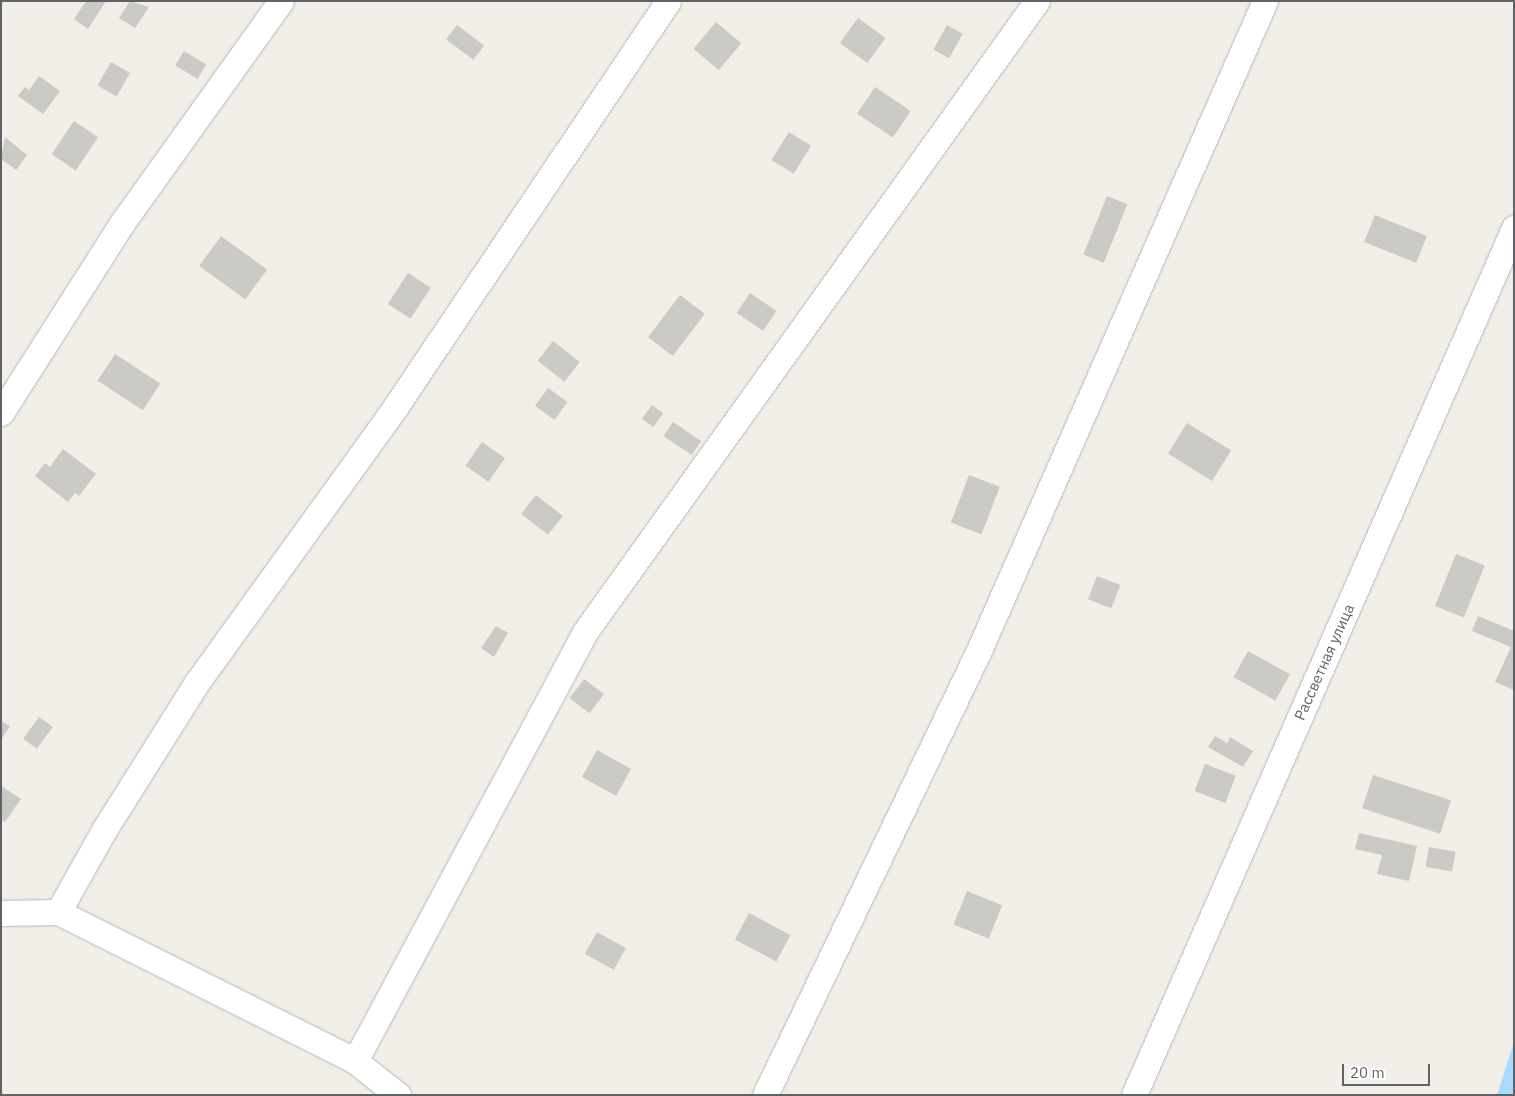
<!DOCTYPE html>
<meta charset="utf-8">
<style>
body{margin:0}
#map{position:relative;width:1515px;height:1096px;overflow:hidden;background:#f1efe8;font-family:"IBM Plex Sans",sans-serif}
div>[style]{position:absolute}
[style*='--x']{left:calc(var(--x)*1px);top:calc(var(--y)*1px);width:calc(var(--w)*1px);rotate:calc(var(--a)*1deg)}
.water>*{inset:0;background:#aadaff}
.building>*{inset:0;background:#cccac5;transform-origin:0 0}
.roads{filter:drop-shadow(0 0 1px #b5b8bc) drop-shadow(0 0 1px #b5b8bc)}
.minor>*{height:25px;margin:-12.5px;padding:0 12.5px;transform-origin:12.5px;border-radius:12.5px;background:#fff}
span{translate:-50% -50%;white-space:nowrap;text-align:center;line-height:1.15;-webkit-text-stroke:4px #fff;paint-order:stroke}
.street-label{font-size:15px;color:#5f6368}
.frame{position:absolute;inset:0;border:2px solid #5f6368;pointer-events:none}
.scale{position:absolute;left:1342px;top:1064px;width:88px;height:22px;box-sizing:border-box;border:2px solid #5f6368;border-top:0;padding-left:6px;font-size:15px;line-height:18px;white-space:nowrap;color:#5f6368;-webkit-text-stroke:4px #fff;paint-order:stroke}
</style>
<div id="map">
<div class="water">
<div style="clip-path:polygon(1514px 1042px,1514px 1095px,1497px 1095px)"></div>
</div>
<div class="building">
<div style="clip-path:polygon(86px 1px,106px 1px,88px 29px,74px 19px)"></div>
<div style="clip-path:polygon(130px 1px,149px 7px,135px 28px,119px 18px)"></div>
<div style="left:858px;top:18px;width:34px;height:31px;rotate:36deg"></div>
<div style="left:716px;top:22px;width:33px;height:35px;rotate:40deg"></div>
<div style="left:457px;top:25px;width:34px;height:18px;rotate:37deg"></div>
<div style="left:947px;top:25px;width:18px;height:28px;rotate:29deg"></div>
<div style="left:184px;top:51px;width:26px;height:17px;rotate:31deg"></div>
<div style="left:111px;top:62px;width:22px;height:27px;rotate:30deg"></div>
<div style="clip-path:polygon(39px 76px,60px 91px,43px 114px,18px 96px,25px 87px,29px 90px)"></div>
<div style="left:875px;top:87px;width:43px;height:32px;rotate:34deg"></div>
<div style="left:74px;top:121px;width:29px;height:40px;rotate:34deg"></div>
<div style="left:789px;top:132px;width:26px;height:33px;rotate:32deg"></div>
<div style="clip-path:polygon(5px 137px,27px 155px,16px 170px,1px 159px)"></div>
<div style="left:1107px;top:196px;width:22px;height:63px;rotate:22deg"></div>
<div style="left:1375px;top:215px;width:56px;height:29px;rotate:22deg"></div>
<div style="left:221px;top:236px;width:57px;height:37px;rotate:36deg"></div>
<div style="left:408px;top:273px;width:27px;height:37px;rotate:33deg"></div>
<div style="left:750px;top:293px;width:32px;height:24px;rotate:34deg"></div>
<div style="left:680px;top:295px;width:31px;height:53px;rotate:37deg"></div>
<div style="left:553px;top:341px;width:34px;height:25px;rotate:38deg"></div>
<div style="left:115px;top:354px;width:54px;height:32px;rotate:33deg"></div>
<div style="left:548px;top:388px;width:24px;height:22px;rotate:36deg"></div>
<div style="left:652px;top:405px;width:14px;height:17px;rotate:36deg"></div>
<div style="left:673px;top:422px;width:34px;height:17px;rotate:34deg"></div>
<div style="left:1187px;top:423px;width:52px;height:36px;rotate:32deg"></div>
<div style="left:482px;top:442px;width:28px;height:29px;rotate:35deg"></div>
<div style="clip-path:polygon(63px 449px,96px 474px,79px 496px,75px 493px,68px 502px,35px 476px,45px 463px,50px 467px)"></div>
<div style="left:969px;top:475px;width:33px;height:51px;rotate:21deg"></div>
<div style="left:536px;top:495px;width:34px;height:24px;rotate:38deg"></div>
<div style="left:1456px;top:554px;width:31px;height:56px;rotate:22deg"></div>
<div style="left:1097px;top:576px;width:25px;height:25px;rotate:21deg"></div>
<div style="clip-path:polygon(1478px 616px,1514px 631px,1514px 690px,1495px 682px,1511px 647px,1472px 631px)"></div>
<div style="clip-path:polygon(496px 626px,508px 633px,494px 657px,481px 648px)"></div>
<div style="left:1248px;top:651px;width:48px;height:30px;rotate:29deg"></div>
<div style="left:584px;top:679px;width:25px;height:24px;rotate:37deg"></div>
<div style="left:39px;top:717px;width:17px;height:27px;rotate:36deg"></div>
<div style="clip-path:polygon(1px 721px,10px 726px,1px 740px)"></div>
<div style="clip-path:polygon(1215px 736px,1227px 743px,1230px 737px,1253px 751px,1243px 767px,1208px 747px)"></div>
<div style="left:597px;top:750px;width:39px;height:31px;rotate:29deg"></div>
<div style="left:1205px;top:764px;width:33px;height:29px;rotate:21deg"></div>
<div style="left:1373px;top:775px;width:82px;height:35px;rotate:18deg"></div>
<div style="clip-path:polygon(1px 786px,21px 799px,5px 822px,1px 820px)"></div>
<div style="clip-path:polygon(1359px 833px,1417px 846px,1409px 881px,1377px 874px,1382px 855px,1355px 849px)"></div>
<div style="left:1429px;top:847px;width:27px;height:20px;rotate:10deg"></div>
<div style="left:967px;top:891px;width:38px;height:36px;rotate:22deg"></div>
<div style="left:749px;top:913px;width:47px;height:30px;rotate:28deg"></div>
<div style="left:597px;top:932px;width:33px;height:25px;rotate:29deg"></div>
</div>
<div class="roads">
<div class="minor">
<div style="--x:1;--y:413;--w:225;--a:-57.5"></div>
<div style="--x:122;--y:223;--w:273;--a:-54.4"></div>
<div style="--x:58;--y:912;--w:94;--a:-60.7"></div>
<div style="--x:104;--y:830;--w:176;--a:-57.8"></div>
<div style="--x:198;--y:681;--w:335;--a:-54.2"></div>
<div style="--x:394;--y:409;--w:491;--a:-56.1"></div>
<div style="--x:1;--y:913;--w:57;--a:-1"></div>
<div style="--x:58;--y:912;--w:332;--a:26.6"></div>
<div style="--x:355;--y:1061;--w:55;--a:38.3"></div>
<div style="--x:355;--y:1061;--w:487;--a:-61.8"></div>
<div style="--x:585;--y:632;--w:776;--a:-54.39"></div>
<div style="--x:765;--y:1095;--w:496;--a:-64.3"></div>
<div style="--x:980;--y:648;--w:707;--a:-66.23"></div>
<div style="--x:1134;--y:1095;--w:947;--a:-66.33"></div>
</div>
</div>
<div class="street-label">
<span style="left:1324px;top:662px;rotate:-66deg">Рассветная улица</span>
</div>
<div class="frame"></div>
<div class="scale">20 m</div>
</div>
